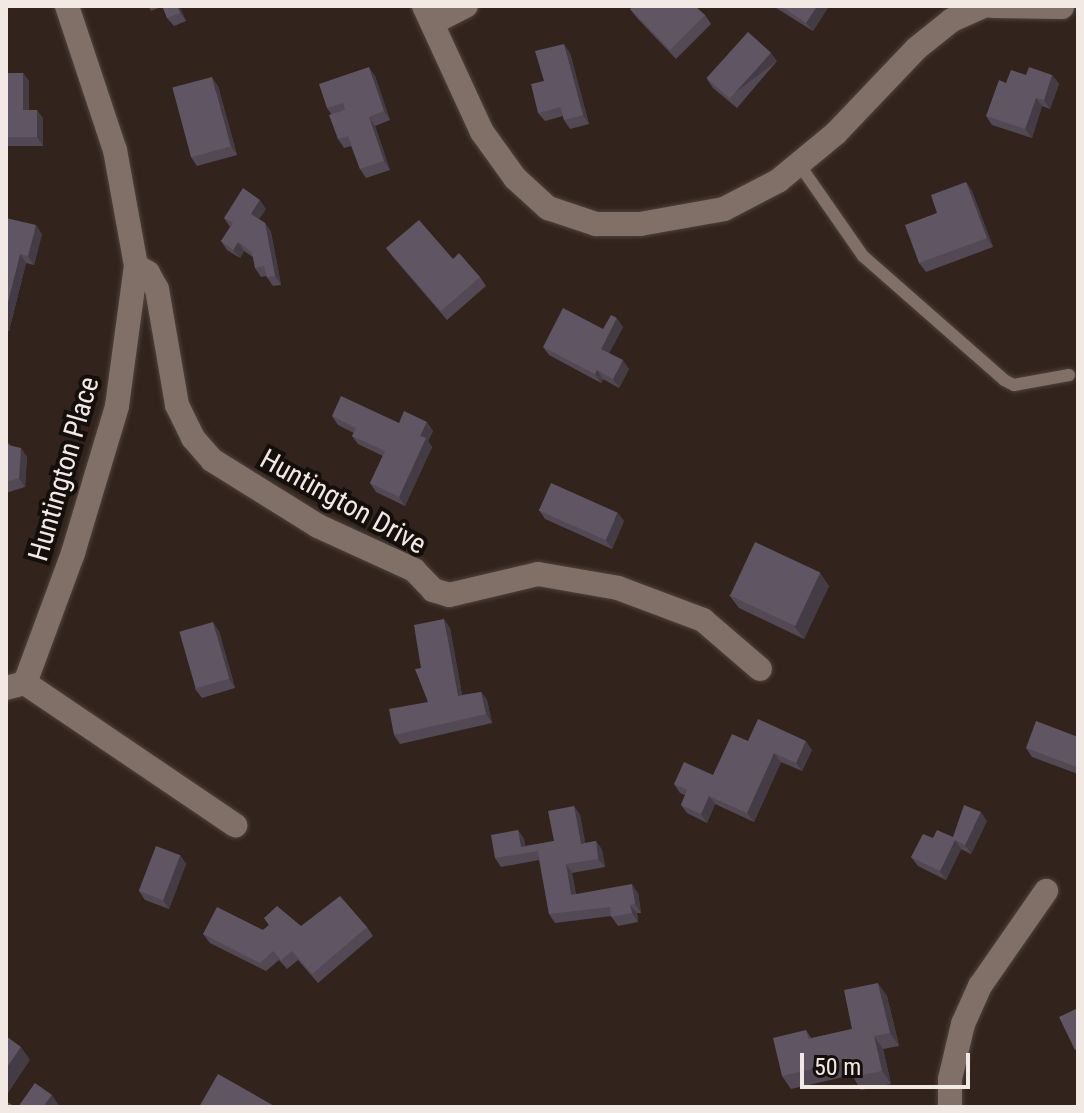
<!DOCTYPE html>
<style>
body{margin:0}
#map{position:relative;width:1084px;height:1113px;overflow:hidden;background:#32241d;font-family:"Roboto Condensed",sans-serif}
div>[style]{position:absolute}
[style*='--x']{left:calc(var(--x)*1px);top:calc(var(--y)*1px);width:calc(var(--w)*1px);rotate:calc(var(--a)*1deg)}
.roads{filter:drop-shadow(0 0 2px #4e423c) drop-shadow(0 0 2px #4e423c)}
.lane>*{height:12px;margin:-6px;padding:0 6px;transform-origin:6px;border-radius:6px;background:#817068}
.street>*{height:24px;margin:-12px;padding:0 12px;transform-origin:12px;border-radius:12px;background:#817068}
.wall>*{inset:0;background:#534954}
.shaded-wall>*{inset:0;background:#433c45;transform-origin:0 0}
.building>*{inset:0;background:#605562;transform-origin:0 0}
span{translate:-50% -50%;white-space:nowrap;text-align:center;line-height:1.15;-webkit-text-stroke:8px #150f0c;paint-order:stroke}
.street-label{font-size:28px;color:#f2e8e4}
.frame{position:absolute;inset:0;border:8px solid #f2e8e4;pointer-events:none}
.scale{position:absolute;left:800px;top:1053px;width:170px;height:36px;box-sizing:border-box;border:4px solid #f2e8e4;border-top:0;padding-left:10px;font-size:24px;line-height:28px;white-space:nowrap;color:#f2e8e4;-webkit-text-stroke:6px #150f0c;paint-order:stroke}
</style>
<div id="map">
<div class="roads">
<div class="lane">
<div style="--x:799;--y:164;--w:112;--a:55.2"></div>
<div style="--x:863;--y:256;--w:188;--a:41.3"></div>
<div style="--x:1004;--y:380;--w:11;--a:27"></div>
<div style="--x:1014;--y:385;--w:56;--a:-10.3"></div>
</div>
<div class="street">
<div style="--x:67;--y:6;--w:152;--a:71.6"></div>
<div style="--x:115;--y:150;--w:118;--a:79.7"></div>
<div style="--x:136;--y:266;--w:14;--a:30"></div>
<div style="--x:148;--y:273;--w:18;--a:61"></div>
<div style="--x:157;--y:289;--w:118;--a:80.2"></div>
<div style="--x:177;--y:405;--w:37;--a:64"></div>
<div style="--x:193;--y:438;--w:29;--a:49"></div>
<div style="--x:212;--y:460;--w:125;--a:31.9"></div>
<div style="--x:318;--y:526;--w:106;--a:24.6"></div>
<div style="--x:414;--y:570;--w:28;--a:46"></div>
<div style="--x:433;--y:590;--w:17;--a:17"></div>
<div style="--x:449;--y:595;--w:91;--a:-13.3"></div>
<div style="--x:538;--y:574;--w:81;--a:9.9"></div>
<div style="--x:618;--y:588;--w:91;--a:20.6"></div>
<div style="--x:703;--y:620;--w:75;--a:40.7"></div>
<div style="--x:424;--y:6;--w:139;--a:65.3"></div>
<div style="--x:482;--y:132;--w:57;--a:54.3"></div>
<div style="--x:515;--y:178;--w:45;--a:42.3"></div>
<div style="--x:548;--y:208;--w:51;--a:18.4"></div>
<div style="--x:596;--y:224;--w:44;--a:0"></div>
<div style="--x:640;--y:224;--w:85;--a:-10.1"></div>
<div style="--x:724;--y:209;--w:61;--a:-27.4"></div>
<div style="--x:778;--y:181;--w:75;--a:-39.6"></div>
<div style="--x:836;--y:133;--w:117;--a:-46.4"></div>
<div style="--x:917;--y:48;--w:45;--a:-38.7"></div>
<div style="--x:952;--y:20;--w:35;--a:-24"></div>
<div style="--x:992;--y:6;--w:70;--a:0.8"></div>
<div style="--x:432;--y:23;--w:38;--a:-27"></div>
<div style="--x:25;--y:683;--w:254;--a:34.1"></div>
<div style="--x:6;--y:688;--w:20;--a:-15"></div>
<div style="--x:25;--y:683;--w:139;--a:-69.7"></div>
<div style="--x:73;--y:553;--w:153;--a:-73.3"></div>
<div style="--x:117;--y:406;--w:141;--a:-82.3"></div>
<div style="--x:950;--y:1107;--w:28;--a:-90"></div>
<div style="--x:950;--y:1079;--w:57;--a:-76.7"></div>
<div style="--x:963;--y:1024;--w:42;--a:-65.9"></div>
<div style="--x:980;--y:986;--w:116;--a:-55.2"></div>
</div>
</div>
<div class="wall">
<div style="clip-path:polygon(148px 6px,179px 6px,186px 21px,174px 26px,167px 18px,163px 6px,151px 11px)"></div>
<div style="clip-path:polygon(773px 6px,829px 6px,813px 31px)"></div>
<div style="clip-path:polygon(630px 9px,705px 15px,711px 24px,676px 59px,637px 18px)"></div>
<div style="clip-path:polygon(570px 53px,589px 124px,570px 129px,564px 120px,563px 116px,545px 121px,538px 113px,544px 81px)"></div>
<div style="clip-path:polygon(777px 61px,737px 108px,713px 88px,707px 79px)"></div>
<div style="clip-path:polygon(6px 73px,23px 73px,29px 81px,29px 110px,43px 118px,43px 146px,6px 146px)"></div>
<div style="clip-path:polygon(1026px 75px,1052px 75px,1059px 84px,1050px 109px,1042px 106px,1032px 138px,992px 125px,986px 116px,1006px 83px)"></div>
<div style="clip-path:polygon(375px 76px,390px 120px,375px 126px,390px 170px,366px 178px,360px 169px,351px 146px,344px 148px,338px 139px,331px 114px,327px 108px)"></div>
<div style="clip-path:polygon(218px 86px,237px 155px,197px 166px,191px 157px)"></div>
<div style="clip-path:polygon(966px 182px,972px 191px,993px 247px,926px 272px,919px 263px,937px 213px)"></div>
<div style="clip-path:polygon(266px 209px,259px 219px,265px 223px,271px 232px,281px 285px,273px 286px,266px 276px,261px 277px,255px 268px,253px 257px,244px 251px,240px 258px,227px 250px,221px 241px,230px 227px,224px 218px)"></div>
<div style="clip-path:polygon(6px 218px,42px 234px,34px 265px,26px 263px,9px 331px,6px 330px)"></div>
<div style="clip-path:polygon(386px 248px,453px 259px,480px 277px,486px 286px,447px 320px,393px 257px)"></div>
<div style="clip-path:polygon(623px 327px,609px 353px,629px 369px,619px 388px,603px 379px,601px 383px,549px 355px,543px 347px,603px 329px)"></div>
<div style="clip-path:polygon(332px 416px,399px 423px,433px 431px,428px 441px,432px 447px,405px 506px,376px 492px,370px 483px,383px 456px,358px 444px,352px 436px,354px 433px,338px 425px)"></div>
<div style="clip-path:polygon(6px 440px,10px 445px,27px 457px,25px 487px,6px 493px)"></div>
<div style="clip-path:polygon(539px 510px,624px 521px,612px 549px,545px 519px)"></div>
<div style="clip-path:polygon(820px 573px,829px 586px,804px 639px,739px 608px,729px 595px)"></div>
<div style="clip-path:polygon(450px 628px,462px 695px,481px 692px,487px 700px,492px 723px,400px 744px,394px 735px,428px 702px,421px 668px)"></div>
<div style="clip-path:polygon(219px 631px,235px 688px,202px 698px,195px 689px)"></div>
<div style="clip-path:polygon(1078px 737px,1078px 774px,1032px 757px,1026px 748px)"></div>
<div style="clip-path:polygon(748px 741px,812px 750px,802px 771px,781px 762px,754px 822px,715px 804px,707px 823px,687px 813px,681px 805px,685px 795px,680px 793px,674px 784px,713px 775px)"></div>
<div style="clip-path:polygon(574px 806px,580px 815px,585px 843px,596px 841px,602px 850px,605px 867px,572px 873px,576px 894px,638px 893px,641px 913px,637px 913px,638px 922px,618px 926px,611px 916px,555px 923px,549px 914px,539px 860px,501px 867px,495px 858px,518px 830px,524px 839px,525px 846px,554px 841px)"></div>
<div style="clip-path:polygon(987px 821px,971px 854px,961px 849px,946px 880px,918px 866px,911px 857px,933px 838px,953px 837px)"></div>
<div style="clip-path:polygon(180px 855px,186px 864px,169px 909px,145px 900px,139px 891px)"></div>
<div style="clip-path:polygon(264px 918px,301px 926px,367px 927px,373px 936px,318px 983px,298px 960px,287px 969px,279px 960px,266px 971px,210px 943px,203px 934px,263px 930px,269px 925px)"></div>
<div style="clip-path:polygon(887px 996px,899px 1046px,883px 1049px,891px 1084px,861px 1090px,852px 1075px,791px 1089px,782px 1076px,806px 1030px,811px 1038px,852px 1029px)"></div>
</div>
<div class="shaded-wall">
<div style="clip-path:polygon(177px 6px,179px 6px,186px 21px,180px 13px)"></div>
<div style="clip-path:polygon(817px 6px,829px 6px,813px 31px,806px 23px)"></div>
<div style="clip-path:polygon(564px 44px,570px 53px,589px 124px,583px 115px)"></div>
<div style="left:771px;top:53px;width:10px;height:61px;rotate:53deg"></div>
<div style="clip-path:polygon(369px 67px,375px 76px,390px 120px,384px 111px)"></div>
<div style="clip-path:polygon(23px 73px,29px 81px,29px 119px,23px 110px)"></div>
<div style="clip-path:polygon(1052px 75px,1059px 84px,1050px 109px,1044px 100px)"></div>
<div style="clip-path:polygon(212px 77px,218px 86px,237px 155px,231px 146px)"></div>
<div style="clip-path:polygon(1036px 98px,1042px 106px,1032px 138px,1025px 129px)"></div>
<div style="clip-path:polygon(37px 110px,43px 118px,43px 146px,37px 137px)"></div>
<div style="clip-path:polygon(369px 117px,375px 126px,390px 170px,384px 161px)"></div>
<div style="clip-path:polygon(966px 182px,972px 191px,993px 247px,987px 238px)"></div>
<div style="clip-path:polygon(260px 200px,266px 209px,257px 222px,251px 214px)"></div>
<div style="clip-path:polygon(265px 223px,271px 232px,281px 285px,275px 276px)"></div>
<div style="clip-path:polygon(36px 225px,42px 234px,34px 265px,28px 256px)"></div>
<div style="clip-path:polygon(238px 242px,244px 251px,240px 258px,233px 250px)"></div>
<div style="clip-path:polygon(20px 254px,26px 263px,9px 331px,6px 326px,6px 310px)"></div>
<div style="clip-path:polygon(617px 318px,623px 327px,607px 357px,601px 349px)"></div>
<div style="clip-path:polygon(623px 360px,629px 369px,619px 388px,613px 379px)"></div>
<div style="clip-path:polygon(597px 370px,603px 379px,601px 383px,595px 374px)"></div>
<div style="clip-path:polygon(427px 422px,433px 431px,428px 441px,432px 447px,405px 506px,399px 497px,420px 436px)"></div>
<div style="clip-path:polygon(21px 448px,27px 457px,25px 487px,19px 478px)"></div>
<div style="clip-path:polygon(618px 513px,624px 521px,612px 549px,606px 540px)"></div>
<div style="clip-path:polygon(820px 573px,829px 586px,804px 639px,794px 626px)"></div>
<div style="clip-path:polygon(444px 619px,450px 628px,464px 705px,458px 696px)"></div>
<div style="clip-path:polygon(213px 622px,219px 631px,235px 688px,229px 679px)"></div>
<div style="clip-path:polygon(481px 692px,487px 700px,492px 723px,486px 714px)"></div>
<div style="clip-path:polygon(806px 741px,812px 750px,802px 771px,796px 763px)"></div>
<div style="clip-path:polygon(774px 753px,781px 762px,754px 822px,747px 813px)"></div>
<div style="clip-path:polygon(709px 796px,715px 804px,707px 823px,701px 814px)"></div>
<div style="clip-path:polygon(574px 806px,580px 815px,587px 852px,581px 844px)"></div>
<div style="clip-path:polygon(981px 812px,987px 821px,971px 854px,965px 845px)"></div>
<div style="clip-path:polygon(518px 830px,524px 839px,527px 853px,521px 847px)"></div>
<div style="clip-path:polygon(955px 840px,961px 849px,946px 880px,940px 871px)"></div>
<div style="clip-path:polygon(596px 841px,602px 850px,605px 867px,598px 859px)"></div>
<div style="clip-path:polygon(180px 855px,186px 864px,169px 909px,163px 900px)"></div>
<div style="clip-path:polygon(566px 864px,572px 873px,577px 904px,571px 895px)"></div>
<div style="clip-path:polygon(632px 884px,638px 893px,641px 913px,635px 904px)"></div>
<div style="clip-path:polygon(630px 905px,637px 913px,638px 922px,632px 913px)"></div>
<div style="clip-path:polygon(878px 983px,887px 996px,899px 1046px,890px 1033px)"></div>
<div style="clip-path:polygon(874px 1036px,883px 1049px,891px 1084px,882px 1071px)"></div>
<div style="clip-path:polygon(21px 1047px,30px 1060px,6px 1096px,6px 1069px)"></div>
<div style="clip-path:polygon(52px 1095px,60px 1107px,43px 1107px)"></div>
</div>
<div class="building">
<div style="clip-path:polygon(162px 6px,177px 6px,180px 13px,167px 18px)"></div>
<div style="clip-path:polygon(634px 6px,695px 6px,705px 15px,670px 50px,630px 9px)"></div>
<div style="clip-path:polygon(781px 6px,817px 6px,806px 23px)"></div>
<div style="left:748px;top:32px;width:31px;height:62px;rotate:42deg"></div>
<div style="clip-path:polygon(564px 44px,583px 115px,564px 120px,561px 107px,538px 113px,531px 84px,544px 81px,535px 51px)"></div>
<div style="clip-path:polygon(369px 67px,384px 111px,369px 117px,384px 161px,360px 169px,348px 136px,338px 139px,329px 115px,345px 110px,343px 103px,327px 108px,319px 84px)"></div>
<div style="clip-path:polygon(1029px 67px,1052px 75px,1044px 100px,1036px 98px,1025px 129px,986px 116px,999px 80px,1006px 83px,1011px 70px,1026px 75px)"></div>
<div style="clip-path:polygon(6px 73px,23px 73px,23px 110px,37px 110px,37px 137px,6px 137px)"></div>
<div style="left:212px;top:77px;width:72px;height:41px;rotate:75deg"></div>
<div style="clip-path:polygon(966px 182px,987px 238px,919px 263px,905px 225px,937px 213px,931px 195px)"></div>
<div style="clip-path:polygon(243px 188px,260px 200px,251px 214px,265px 223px,275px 276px,267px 277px,264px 266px,255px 268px,252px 252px,238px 242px,233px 250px,221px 241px,233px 223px,224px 218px)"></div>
<div style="clip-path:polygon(6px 218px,36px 225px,28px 256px,20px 254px,6px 310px)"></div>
<div style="clip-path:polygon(419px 220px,453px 259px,459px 253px,480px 277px,441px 311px,386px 248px)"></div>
<div style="clip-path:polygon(563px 308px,603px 329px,611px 315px,617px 318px,601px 349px,623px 360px,613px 379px,597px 370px,595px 374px,543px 347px)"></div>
<div style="clip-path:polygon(341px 396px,399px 423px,404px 411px,427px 422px,420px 436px,426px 438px,399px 497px,370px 483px,385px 451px,352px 436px,356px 428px,332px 416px)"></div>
<div style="clip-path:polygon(6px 441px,8px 445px,21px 448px,19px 478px,6px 482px)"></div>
<div style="left:551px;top:483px;width:73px;height:30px;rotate:24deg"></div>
<div style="left:755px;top:542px;width:72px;height:59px;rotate:25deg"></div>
<div style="clip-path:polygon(444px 619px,458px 696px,481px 692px,486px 714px,394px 735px,389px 709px,428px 702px,415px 669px,421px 668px,414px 625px)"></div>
<div style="left:213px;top:622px;width:59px;height:35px;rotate:74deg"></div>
<div style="clip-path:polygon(758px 719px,806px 741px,796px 763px,774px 753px,747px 813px,709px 796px,701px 814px,681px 805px,687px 790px,674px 784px,684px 762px,713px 775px,732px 734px,748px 741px)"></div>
<div style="clip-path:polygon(1036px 721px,1078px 737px,1078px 764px,1077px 767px,1026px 748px)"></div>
<div style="clip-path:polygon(964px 805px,981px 812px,965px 845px,955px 840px,940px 871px,911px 857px,923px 834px,933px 838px,937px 830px,953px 837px)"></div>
<div style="clip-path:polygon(574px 806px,581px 844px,596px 841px,598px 859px,566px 864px,571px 895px,632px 884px,635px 904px,630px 905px,632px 913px,611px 917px,610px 907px,549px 914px,538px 851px,495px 858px,491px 835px,518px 830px,521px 847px,554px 841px,548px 811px)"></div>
<div style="left:156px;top:846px;width:26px;height:48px;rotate:21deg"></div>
<div style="clip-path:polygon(340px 896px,367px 927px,312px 974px,292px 951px,281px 960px,273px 951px,260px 963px,203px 934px,217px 907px,263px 930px,269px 925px,264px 918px,277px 906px,301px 926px)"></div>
<div style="clip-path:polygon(878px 983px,890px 1033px,874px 1036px,882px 1071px,852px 1077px,848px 1061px,782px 1076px,773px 1038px,806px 1030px,808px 1039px,852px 1029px,844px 990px)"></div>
<div style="clip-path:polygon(1078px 1008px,1078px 1048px,1075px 1050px,1059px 1017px)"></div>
<div style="clip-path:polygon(6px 1036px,21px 1047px,6px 1069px)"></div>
<div style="clip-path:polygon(218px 1074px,276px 1107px,199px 1107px)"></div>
<div style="clip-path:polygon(35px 1083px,52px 1095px,43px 1107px,18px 1107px)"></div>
<div style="clip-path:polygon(6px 1101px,15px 1107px,6px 1107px)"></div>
</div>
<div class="street-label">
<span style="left:64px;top:469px;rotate:-74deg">Huntington Place</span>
<span style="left:343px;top:502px;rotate:29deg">Huntington Drive</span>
</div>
<div class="frame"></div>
<div class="scale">50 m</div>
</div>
